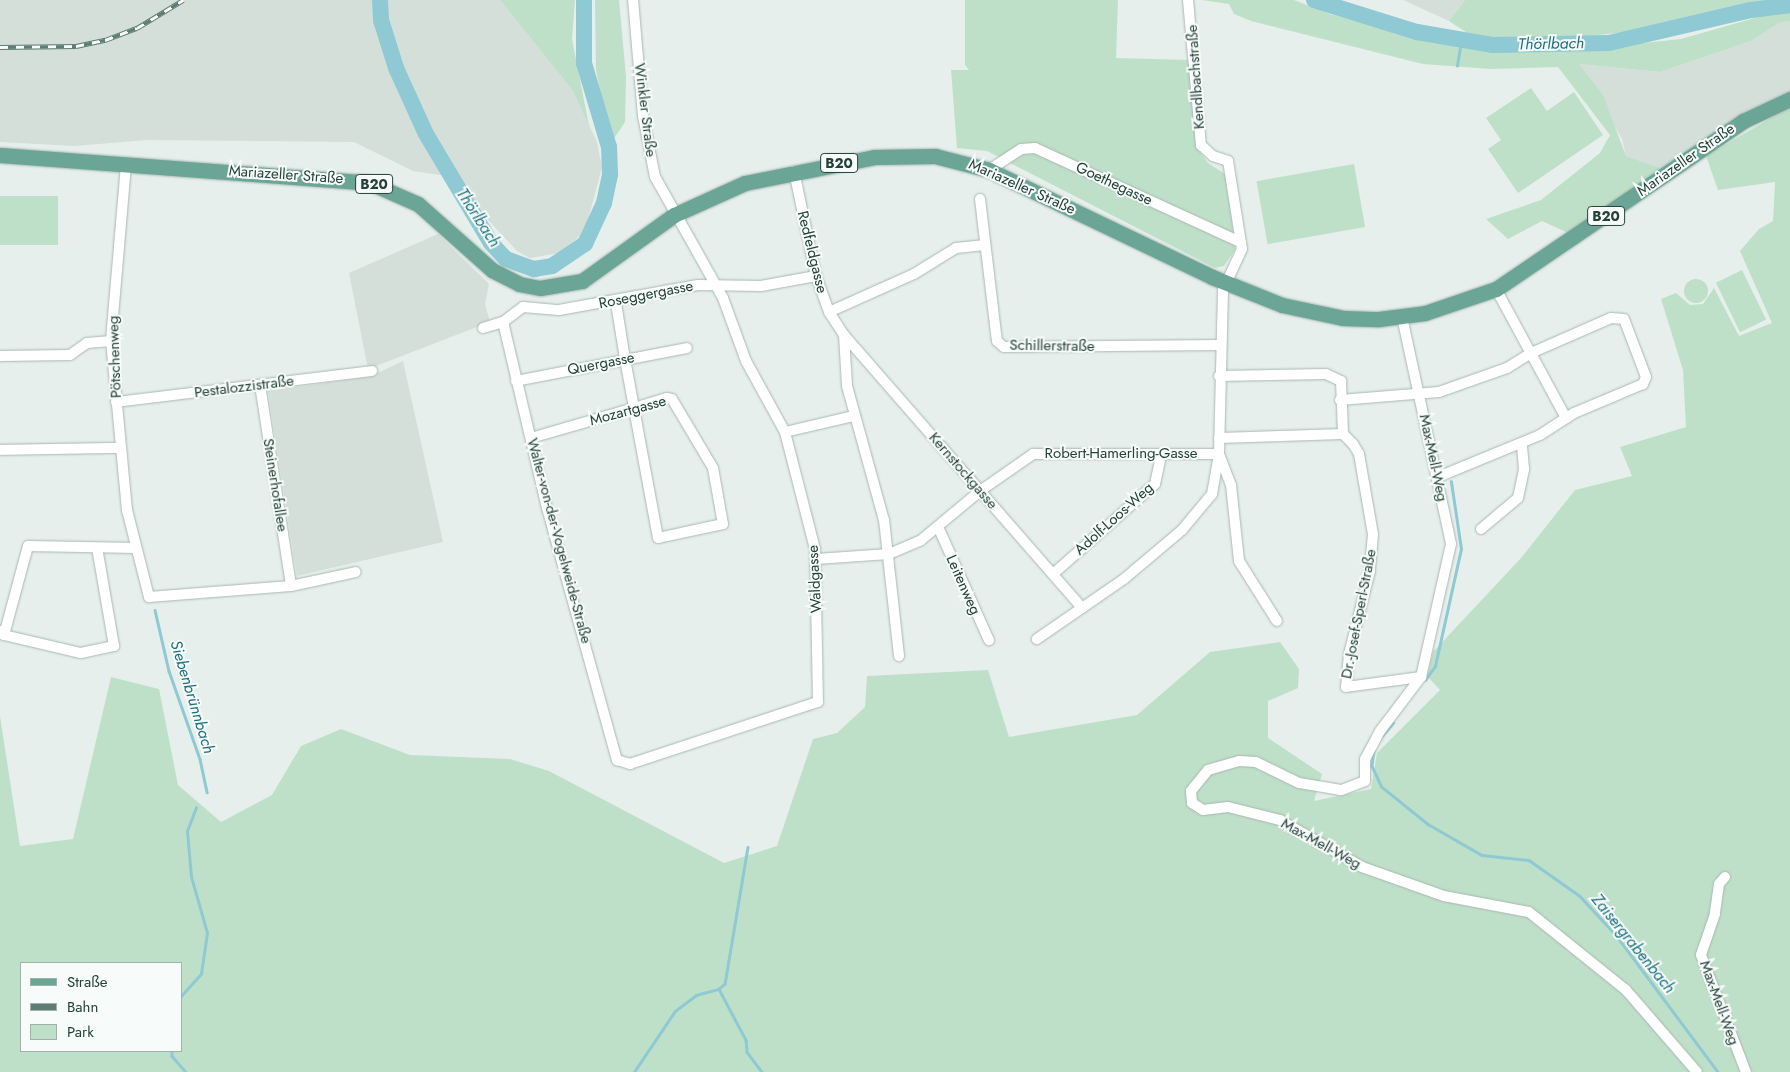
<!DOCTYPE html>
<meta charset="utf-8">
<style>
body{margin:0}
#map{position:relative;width:1790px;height:1072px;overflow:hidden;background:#e6efeb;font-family:Jost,sans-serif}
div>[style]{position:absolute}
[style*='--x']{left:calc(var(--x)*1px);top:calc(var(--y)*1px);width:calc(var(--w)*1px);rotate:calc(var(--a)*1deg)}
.built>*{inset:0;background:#d4dfda}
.green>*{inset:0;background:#bfe0c8;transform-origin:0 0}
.round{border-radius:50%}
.stream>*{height:2.5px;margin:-1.25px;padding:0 1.25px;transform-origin:1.25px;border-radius:1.25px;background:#8ec9d4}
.river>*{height:16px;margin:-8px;padding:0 8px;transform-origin:8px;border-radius:8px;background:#8ec9d4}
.roads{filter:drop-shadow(0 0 1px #a8b8b2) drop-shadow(0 0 1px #a8b8b2)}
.minor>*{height:10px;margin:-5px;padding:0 5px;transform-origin:5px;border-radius:5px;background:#fff}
.primary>*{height:15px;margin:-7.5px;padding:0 7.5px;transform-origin:7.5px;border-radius:7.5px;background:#6aa596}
.rail>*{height:4.5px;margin-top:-2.25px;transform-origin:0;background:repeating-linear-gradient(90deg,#f7fbf9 0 8px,#5f7d75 0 16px);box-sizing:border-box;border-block:1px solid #5f7d75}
span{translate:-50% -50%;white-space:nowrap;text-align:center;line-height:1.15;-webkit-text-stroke:4px #f7fbf9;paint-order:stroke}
.shield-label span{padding:1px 4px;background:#f7fbf9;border:1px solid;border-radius:4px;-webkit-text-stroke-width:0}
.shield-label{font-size:14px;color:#24423a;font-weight:700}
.street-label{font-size:15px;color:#24423a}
.water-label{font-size:16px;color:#1c6f80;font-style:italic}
.legend{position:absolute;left:20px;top:962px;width:162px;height:90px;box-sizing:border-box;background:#f7fbf9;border:1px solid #a3b1ad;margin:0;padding:6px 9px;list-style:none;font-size:15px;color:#24423a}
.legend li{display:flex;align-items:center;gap:10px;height:25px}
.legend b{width:25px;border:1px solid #a3b1ad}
</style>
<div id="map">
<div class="built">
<div style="clip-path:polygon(0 0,500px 0,573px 91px,597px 142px,602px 167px,588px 220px,581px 235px,559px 253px,530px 258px,517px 251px,447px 176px,413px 171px,354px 142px,147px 140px,75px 146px,0 142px)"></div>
<div style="clip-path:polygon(1403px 0,1465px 0,1449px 21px)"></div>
<div style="clip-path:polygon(1790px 21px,1790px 93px,1661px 168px,1626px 156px,1622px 139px,1578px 64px,1660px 72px,1751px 41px,1779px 23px)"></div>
<div style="clip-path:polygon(438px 234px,489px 284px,485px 304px,490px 322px,368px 369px,349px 273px)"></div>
<div style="clip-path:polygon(403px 361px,443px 542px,297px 576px,268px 391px,369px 377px)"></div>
</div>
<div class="green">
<div style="clip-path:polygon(500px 0,575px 0,572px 39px,589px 126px,573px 91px)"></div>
<div style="clip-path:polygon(595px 0,619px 0,626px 77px,625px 122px,611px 143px,596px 70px)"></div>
<div style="clip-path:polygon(965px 0,1118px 0,1116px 58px,1189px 60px,1197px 148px,1208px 163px,1227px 175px,1235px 250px,1224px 266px,1215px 268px,987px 151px,957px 148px,951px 70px,969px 70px,965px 65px)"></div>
<div style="clip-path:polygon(1202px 0,1294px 0,1330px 14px,1492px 52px,1586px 49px,1681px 39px,1790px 8px,1790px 21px,1779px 23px,1751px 41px,1660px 72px,1579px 64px,1603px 95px,1626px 156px,1661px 168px,1568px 233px,1542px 221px,1508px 239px,1486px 219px,1541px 200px,1600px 153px,1610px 135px,1558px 67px,1491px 69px,1423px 64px,1251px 21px,1234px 14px,1229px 4px)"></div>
<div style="clip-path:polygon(1465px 0,1779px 0,1636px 31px,1549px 40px,1475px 38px,1449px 21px)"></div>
<div style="clip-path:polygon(1531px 88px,1547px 111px,1574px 92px,1603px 135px,1518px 193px,1488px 149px,1501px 140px,1486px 118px)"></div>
<div style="clip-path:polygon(evenodd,1790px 107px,1790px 1072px,0 1072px,0 716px,20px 846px,73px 839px,111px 677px,159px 689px,178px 785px,221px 822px,272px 795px,301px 746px,341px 729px,410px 755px,510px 759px,549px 771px,724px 863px,777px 846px,813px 739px,837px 733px,865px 707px,867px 676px,988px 670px,1009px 737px,1137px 715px,1210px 652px,1280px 642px,1299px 669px,1298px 688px,1268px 701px,1268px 738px,1322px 774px,1314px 801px,1371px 789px,1377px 753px,1440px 690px,1427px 676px,1433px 652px,1521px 558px,1575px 490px,1632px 476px,1620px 447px,1686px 427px,1683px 370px,1661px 299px,1676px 293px,1690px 305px,1703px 304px,1714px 288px,1739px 336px,1772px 323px,1740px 251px,1759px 229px,1773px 221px,1775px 182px,1718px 190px,1706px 156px,1790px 107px,21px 963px,181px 963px,181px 1051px,21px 1051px,21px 963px)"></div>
<div style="left:1354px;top:164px;width:64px;height:99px;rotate:80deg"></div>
<div style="left:0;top:196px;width:58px;height:49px"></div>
<div style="left:1742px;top:270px;width:55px;height:29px;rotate:64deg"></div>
<div class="round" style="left:1684px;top:279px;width:24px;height:24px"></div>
</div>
<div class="stream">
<div style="--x:1457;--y:66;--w:26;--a:-81"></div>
<div style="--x:155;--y:610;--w:63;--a:77.1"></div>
<div style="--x:169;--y:671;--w:93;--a:70.6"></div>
<div style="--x:200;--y:759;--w:34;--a:78"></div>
<div style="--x:1425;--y:680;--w:17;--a:-54"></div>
<div style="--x:1435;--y:666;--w:120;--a:-77.5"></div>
<div style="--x:1461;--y:549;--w:68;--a:-98.5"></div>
<div style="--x:1382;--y:736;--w:17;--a:-50"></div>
<div style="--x:1374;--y:751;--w:15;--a:98"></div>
<div style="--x:1372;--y:766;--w:23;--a:65"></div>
<div style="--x:1382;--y:787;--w:59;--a:38.8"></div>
<div style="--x:1428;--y:824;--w:62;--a:29.9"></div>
<div style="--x:1482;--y:855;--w:47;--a:6.1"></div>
<div style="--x:1529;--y:860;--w:62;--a:35.2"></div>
<div style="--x:1580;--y:896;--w:53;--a:47.3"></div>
<div style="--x:1616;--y:935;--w:171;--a:53.3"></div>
<div style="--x:748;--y:847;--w:139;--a:99.5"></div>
<div style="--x:725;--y:984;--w:8;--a:140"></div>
<div style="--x:719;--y:989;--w:58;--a:62.1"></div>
<div style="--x:746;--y:1040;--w:12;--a:85"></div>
<div style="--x:747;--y:1052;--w:25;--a:53"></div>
<div style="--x:181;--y:996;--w:30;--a:-48"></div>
<div style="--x:201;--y:974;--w:41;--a:-81.7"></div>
<div style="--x:207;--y:933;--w:58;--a:-105.9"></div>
<div style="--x:191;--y:877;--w:46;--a:-95"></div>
<div style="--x:187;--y:831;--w:25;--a:-69"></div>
<div style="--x:172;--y:1051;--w:5;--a:90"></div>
<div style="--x:172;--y:1056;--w:21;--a:49"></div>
<div style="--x:634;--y:1072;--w:73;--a:-56.1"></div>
<div style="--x:675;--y:1011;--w:26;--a:-37"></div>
<div style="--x:696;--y:995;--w:23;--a:-15"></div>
</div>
<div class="river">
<div style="--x:380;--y:0;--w:20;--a:87"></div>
<div style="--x:381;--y:20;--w:50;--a:72.6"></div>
<div style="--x:396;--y:68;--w:72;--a:65.6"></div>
<div style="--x:426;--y:134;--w:127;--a:59.2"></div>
<div style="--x:491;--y:243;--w:22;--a:47"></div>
<div style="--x:506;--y:259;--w:30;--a:20"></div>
<div style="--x:534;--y:269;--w:18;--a:-9"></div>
<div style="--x:552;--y:266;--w:40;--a:-34"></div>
<div style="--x:585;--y:244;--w:45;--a:-65.1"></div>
<div style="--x:604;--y:203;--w:30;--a:-78"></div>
<div style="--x:610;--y:174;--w:27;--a:-92"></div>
<div style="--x:609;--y:147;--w:88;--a:-106.6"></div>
<div style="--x:584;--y:63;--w:63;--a:-90"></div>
<div style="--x:1314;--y:0;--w:108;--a:17.3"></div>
<div style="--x:1417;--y:32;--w:76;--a:9.8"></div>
<div style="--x:1492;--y:45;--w:117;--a:-1"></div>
<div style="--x:1609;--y:43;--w:146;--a:-13.1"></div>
<div style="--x:1751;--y:10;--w:39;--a:-7"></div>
</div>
<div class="roads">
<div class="minor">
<div style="--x:1188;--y:0;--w:146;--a:84.9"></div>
<div style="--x:1201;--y:145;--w:16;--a:43"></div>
<div style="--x:1213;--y:156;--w:16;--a:18"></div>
<div style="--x:1228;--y:161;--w:89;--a:81"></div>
<div style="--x:1242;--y:249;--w:45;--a:114.9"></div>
<div style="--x:1223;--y:290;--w:164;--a:91.4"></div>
<div style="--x:1219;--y:454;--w:33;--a:69"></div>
<div style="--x:1231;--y:485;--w:76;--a:84"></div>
<div style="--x:1239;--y:561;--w:71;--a:57.7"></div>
<div style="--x:126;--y:165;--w:177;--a:94.9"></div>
<div style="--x:111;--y:341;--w:170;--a:84.6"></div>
<div style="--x:127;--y:510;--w:90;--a:75.8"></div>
<div style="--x:149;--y:597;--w:142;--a:-4.4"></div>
<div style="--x:291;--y:586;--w:66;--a:-12.2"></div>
<div style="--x:989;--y:170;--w:38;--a:-33"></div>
<div style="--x:1021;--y:149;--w:14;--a:-4"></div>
<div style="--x:1035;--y:148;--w:226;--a:24.6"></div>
<div style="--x:794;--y:171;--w:107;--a:78.2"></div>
<div style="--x:816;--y:276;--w:38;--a:70"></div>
<div style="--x:829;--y:312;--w:27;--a:57"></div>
<div style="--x:844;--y:335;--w:362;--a:48.9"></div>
<div style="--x:980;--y:199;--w:143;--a:83.2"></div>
<div style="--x:997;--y:341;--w:9;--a:41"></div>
<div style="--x:1004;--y:347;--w:216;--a:-0.5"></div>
<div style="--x:1496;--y:289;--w:147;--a:61.5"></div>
<div style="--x:829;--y:312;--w:93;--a:-24.1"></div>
<div style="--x:914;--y:274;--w:49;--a:-31.8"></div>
<div style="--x:956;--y:248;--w:29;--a:-6"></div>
<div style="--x:1402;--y:317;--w:232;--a:77.8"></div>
<div style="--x:1451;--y:544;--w:136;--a:102.7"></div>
<div style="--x:1421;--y:677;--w:68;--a:127.2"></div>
<div style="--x:1380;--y:731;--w:32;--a:118"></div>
<div style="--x:1365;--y:759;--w:22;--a:90"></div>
<div style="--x:1365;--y:781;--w:26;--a:159"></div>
<div style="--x:1341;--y:790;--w:43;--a:-170.5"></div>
<div style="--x:1299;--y:783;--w:48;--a:-154"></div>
<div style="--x:1256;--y:762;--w:17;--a:-177"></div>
<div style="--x:1239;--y:761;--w:32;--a:164"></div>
<div style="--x:1208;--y:770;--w:27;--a:129"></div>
<div style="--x:1191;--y:791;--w:12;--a:85"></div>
<div style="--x:1192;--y:803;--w:13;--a:32"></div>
<div style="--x:1203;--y:810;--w:25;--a:-7"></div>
<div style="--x:1228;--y:807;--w:54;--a:14"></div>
<div style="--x:1280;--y:820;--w:95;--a:29.8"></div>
<div style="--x:1362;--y:867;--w:87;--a:19.5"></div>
<div style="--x:1444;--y:896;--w:86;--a:10.7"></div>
<div style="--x:1529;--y:912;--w:124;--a:38.8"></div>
<div style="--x:1626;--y:990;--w:108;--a:49.1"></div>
<div style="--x:503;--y:322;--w:191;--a:76.7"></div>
<div style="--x:547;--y:508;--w:262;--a:74.5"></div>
<div style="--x:617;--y:760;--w:14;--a:17"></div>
<div style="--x:630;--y:764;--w:198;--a:-18.3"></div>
<div style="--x:818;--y:702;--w:153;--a:-91.1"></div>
<div style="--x:815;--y:549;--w:121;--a:-104.4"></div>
<div style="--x:785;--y:432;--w:81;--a:-118.8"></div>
<div style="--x:746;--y:361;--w:67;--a:-110.1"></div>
<div style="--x:723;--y:298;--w:139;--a:-119.3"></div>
<div style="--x:655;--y:177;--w:62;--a:-101.1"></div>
<div style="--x:643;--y:116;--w:116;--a:-94.9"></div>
<div style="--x:483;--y:328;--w:21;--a:-17"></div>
<div style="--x:503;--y:322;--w:25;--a:-37"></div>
<div style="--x:523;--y:307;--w:36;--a:5"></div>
<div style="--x:559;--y:310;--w:141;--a:-10.2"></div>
<div style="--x:698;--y:285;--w:63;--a:0.9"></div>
<div style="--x:761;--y:286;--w:56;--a:-10.3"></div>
<div style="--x:844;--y:335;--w:51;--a:86.6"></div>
<div style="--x:847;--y:386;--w:139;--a:74.6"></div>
<div style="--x:884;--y:520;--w:137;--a:83.7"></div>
<div style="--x:0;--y:356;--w:70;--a:-0.8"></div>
<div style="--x:70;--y:355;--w:21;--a:-35"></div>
<div style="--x:87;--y:343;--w:24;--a:-5"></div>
<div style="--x:1219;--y:376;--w:107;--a:-1.1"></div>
<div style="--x:1326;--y:374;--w:17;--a:25"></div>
<div style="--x:1341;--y:381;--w:53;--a:87.8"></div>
<div style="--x:516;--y:381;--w:174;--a:-10.9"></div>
<div style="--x:260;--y:385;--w:203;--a:81.2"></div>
<div style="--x:1340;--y:400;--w:99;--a:-4.6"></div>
<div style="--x:1439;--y:392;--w:72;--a:-19.4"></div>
<div style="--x:1507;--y:368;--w:28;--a:-32"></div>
<div style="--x:1531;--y:353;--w:87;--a:-23.6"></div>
<div style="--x:1611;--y:318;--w:13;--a:4"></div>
<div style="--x:1624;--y:319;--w:62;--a:69.2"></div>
<div style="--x:1646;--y:377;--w:8;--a:113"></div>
<div style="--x:1643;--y:384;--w:75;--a:157.2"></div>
<div style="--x:1574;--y:413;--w:40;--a:147.1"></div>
<div style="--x:1540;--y:435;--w:110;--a:157.6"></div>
<div style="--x:116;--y:402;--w:258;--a:-6.9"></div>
<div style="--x:785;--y:432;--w:71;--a:-13.1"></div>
<div style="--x:531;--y:438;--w:107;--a:-16.2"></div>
<div style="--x:634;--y:408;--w:34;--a:-17"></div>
<div style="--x:667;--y:398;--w:5;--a:11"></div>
<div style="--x:672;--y:399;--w:80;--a:59.3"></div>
<div style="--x:713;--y:468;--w:57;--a:79.9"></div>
<div style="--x:723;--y:524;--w:66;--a:167.8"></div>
<div style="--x:658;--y:538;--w:132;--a:-100.5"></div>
<div style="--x:634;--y:408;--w:50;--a:-100.4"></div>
<div style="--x:625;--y:359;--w:57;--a:-99.1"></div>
<div style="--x:1219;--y:438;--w:124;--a:-1.8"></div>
<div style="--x:1343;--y:434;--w:14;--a:45"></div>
<div style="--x:1353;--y:444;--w:12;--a:59"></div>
<div style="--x:1359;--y:454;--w:81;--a:80.1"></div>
<div style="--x:1373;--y:534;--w:37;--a:95"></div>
<div style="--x:1370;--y:571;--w:86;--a:104.2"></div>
<div style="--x:1349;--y:654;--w:33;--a:95"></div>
<div style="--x:1346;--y:687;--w:76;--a:-7.6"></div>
<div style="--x:0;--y:450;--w:120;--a:-1"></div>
<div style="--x:939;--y:529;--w:122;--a:65.8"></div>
<div style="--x:1481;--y:529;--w:48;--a:-40"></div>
<div style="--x:1518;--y:498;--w:30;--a:-78"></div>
<div style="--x:1524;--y:469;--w:25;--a:-95"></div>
<div style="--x:816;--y:559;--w:73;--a:-3.9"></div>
<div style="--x:889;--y:554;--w:34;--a:-23"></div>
<div style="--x:920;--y:541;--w:78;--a:-39.8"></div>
<div style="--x:980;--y:491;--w:65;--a:-34.9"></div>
<div style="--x:1033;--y:454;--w:186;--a:0"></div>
<div style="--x:1219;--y:454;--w:41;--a:99.9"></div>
<div style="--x:1212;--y:494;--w:47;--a:129.8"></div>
<div style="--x:1182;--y:530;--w:76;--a:139.8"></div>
<div style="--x:1124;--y:579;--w:106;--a:145.4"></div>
<div style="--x:1053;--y:574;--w:136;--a:-41.4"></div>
<div style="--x:1155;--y:484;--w:29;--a:-78"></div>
<div style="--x:0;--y:631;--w:6;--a:45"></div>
<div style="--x:4;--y:635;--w:79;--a:13.2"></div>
<div style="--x:81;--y:653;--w:34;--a:-12"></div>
<div style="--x:114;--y:646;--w:99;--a:-99.8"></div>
<div style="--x:4;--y:635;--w:92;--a:-74.9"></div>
<div style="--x:28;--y:546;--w:108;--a:1.1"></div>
<div style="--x:1725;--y:877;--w:9;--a:131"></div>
<div style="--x:1719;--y:884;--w:30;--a:98"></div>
<div style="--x:1715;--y:914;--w:43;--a:108.9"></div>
<div style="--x:1701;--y:955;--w:125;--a:69"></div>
</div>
<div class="primary">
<div style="--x:0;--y:155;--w:371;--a:4.3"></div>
<div style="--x:370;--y:183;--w:52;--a:23.6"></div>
<div style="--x:418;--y:204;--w:99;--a:41.7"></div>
<div style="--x:492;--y:270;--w:30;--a:27"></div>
<div style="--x:519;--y:284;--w:21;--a:11"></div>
<div style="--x:540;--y:288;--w:43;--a:-9.5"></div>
<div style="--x:582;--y:281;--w:113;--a:-35.7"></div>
<div style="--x:674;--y:215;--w:78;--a:-24.3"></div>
<div style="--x:745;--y:183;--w:133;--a:-11.3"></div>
<div style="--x:875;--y:157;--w:60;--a:-1"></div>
<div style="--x:935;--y:156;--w:56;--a:14.5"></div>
<div style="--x:989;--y:170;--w:247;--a:25.6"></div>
<div style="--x:1212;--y:277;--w:75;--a:21.8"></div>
<div style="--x:1282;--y:305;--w:62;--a:12"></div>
<div style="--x:1343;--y:318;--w:36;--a:2"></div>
<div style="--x:1379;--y:319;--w:46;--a:-7.4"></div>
<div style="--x:1425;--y:313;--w:75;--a:-18.7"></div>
<div style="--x:1496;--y:289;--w:299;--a:-34.2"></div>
<div style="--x:1743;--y:121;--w:52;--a:-25.1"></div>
</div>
</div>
<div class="rail">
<div style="--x:0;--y:47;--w:76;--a:-0.8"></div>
<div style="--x:76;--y:46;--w:30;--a:-12"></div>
<div style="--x:105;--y:40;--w:34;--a:-21"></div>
<div style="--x:137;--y:28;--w:54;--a:-31.3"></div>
</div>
<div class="shield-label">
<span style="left:839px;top:163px">B20</span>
<span style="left:374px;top:184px">B20</span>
<span style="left:1606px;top:216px">B20</span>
</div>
<div class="street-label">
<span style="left:1196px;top:77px;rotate:-94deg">Kendlbachstraße</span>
<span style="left:645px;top:110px;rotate:83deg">Winkler Straße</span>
<span style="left:1686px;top:160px;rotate:-35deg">Mariazeller Straße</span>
<span style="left:286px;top:175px;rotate:4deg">Mariazeller Straße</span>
<span style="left:1114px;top:184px;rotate:25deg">Goethegasse</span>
<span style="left:1022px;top:187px;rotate:24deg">Mariazeller Straße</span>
<span style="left:812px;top:252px;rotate:76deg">Redfeldgasse</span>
<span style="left:646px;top:295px;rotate:-11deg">Roseggergasse</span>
<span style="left:1052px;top:346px;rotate:1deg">Schillerstraße</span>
<span style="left:115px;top:357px;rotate:-92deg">Pötschenweg</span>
<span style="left:601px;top:364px;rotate:-11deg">Quergasse</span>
<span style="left:244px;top:387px;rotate:-7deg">Pestalozzistraße</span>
<span style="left:628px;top:411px;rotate:-15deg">Mozartgasse</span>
<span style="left:1121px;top:454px">Robert-Hamerling-Gasse</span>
<span style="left:1433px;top:458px;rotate:78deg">Max-Mell-Weg</span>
<span style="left:963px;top:471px;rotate:49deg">Kernstockgasse</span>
<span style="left:275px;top:485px;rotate:81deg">Steinerhofallee</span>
<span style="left:1114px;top:519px;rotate:-42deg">Adolf-Loos-Weg</span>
<span style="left:559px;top:541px;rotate:75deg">Walter-von-der-Vogelweide-Straße</span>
<span style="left:815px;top:579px;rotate:-93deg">Waldgasse</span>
<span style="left:963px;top:585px;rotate:66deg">Leitenweg</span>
<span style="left:1359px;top:614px;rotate:-79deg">Dr.-Josef-Sperl-Straße</span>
<span style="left:1321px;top:844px;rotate:29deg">Max-Mell-Weg</span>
<span style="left:1719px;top:1003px;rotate:70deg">Max-Mell-Weg</span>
</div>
<div class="water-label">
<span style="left:1551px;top:44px;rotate:-1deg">Thörlbach</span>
<span style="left:478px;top:218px;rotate:57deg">Thörlbach</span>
<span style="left:192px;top:697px;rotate:73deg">Siebenbrünnbach</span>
<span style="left:1633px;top:944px;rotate:51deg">Zaisergrabenbach</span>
</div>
<ul class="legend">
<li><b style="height:6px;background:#6aa596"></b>Straße</li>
<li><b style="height:6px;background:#5f7d75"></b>Bahn</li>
<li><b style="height:14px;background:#bfe0c8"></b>Park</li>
</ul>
</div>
